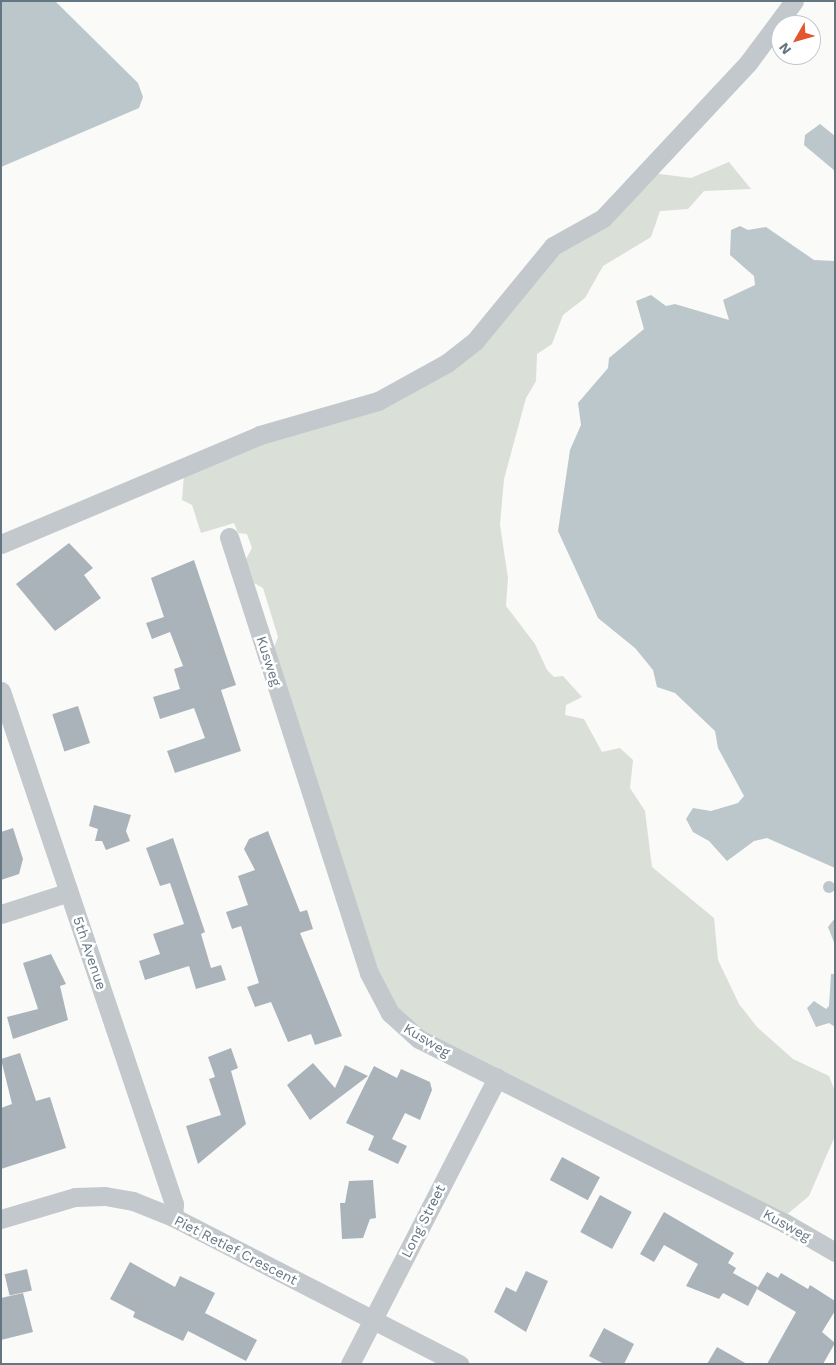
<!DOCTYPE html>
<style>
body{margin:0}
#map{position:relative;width:836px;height:1365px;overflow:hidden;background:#fafaf8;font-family:"Work Sans",sans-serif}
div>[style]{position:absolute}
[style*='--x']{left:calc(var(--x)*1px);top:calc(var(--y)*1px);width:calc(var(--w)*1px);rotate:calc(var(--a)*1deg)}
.green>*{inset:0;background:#dadfd7}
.water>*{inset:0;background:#bbc7cb}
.round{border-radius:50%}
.building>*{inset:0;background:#aab3b9;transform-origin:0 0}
.street>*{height:19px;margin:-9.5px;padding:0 9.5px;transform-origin:9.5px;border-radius:9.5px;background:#c3c8cc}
span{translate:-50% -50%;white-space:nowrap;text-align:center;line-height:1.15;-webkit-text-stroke:5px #fff;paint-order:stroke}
.street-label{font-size:14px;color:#657683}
.frame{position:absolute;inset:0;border:2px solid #657683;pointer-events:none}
.north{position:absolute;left:771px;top:15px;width:50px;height:50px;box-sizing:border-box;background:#fff;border:1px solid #c1c8cd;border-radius:50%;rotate:232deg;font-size:14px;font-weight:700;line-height:20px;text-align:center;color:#657683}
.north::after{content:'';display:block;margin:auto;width:18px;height:22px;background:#e4572e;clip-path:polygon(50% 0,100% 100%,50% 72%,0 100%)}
</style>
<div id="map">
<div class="green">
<div style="clip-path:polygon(729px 162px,751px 189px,704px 191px,688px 209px,660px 211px,651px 237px,603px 266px,585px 298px,563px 315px,552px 344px,537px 354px,536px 381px,526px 398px,504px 479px,500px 525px,508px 578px,506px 606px,535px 644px,547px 670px,554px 677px,563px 676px,582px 697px,566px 705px,565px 715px,584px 719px,602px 752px,620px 748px,633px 760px,630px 788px,645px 811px,652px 867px,714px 918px,718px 960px,739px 1004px,757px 1027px,793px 1059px,829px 1076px,835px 1091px,835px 1136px,809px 1196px,785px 1216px,423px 1032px,395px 1005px,378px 973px,274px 647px,278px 637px,263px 588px,254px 583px,246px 559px,252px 548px,247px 534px,238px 533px,234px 523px,201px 533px,192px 505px,182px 500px,184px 474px,470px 353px,542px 265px,652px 173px,691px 178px)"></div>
</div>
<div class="water">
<div style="clip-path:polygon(1px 1px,55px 1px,138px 83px,143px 97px,139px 108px,1px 167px)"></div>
<div style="clip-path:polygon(820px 124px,835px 136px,835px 171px,804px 145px,805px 135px)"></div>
<div style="clip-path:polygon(740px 226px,748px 230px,766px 227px,814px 260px,835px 261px,835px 868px,767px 838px,754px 841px,727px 861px,709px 841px,693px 832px,686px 819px,693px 808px,711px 811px,738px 803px,744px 796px,718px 748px,715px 731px,675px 693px,657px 687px,653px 670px,635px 648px,598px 618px,558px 531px,570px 450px,581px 425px,578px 403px,608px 368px,609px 358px,644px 329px,636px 301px,651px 295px,666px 306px,675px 304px,729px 320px,723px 300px,755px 285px,754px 276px,730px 255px,731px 230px)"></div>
<div class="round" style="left:823px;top:881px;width:12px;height:12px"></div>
<div style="clip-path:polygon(835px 918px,835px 945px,828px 927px)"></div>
<div style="clip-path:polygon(831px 974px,835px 974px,835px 1027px,829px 1023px,816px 1027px,807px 1008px,814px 1001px,826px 1009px,829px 1006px)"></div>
</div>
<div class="building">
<div style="clip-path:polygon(69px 543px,93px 568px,84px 575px,101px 598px,55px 631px,16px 584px)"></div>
<div style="clip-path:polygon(194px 560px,236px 685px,221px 690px,241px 751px,175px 773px,167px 751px,205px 738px,194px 708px,160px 719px,153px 697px,180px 689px,174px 669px,183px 666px,170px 632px,152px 639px,146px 623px,164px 617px,151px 578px)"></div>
<div style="left:78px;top:706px;width:39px;height:27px;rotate:72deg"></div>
<div style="clip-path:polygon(94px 805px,131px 815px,126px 831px,130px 841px,106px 850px,102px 841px,95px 841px,98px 829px,89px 826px)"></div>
<div style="clip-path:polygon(13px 828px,23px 859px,19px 874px,1px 880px,1px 832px)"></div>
<div style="clip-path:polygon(268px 831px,300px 912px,307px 910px,313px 929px,300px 933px,342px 1036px,315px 1045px,311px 1034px,288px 1042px,271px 1002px,255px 1007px,247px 987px,259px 983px,241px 926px,232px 929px,226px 912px,248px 905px,238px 876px,255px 870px,244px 849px,249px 839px)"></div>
<div style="clip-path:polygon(173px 838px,205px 932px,201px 934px,211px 968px,221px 965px,226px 980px,196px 989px,189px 966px,145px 980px,139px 961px,160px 954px,153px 934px,184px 924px,170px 883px,160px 886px,146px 848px)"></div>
<div style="clip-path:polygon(51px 954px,66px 984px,60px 986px,68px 1020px,13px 1039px,7px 1017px,38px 1009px,23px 963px)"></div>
<div style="clip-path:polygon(231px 1048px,238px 1068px,231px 1071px,246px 1124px,198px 1164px,186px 1126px,221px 1115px,209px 1079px,215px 1077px,208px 1057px)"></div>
<div style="clip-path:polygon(20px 1053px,36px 1101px,50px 1097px,66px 1148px,1px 1169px,1px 1108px,12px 1104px,1px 1059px)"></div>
<div style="clip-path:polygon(313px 1063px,335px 1088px,345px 1065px,368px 1076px,310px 1120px,287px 1085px)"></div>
<div style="clip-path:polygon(374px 1066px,397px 1078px,401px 1069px,430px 1082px,432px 1090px,420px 1120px,405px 1113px,392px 1139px,407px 1146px,398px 1164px,368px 1150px,374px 1136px,346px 1123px)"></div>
<div style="left:562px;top:1157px;width:43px;height:26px;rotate:28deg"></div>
<div style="clip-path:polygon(373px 1180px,376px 1218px,370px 1219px,363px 1238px,342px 1239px,340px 1203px,345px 1203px,349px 1181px)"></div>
<div style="left:600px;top:1195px;width:36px;height:42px;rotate:28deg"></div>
<div style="clip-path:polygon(664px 1212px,734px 1253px,728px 1263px,736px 1268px,733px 1273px,758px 1287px,748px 1306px,723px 1293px,719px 1299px,686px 1286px,698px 1264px,664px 1245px,654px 1262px,640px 1254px)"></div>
<div style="clip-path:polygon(130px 1262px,175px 1287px,180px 1276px,215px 1293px,205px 1313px,257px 1340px,246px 1361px,188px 1331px,183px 1341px,133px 1317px,135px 1312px,110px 1299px)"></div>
<div style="left:27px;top:1269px;width:22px;height:23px;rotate:77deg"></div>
<div style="clip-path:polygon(526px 1271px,548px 1281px,526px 1332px,494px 1312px,506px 1287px,516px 1292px)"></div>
<div style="clip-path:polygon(767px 1272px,778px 1278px,781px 1273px,808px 1289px,810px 1285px,835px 1301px,835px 1311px,822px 1332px,835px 1343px,823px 1364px,767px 1364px,796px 1312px,757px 1289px)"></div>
<div style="clip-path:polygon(23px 1293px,33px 1332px,1px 1340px,1px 1298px)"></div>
<div style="clip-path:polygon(604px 1328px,634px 1344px,624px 1364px,604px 1364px,589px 1356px)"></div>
<div style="clip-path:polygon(717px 1347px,747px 1364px,707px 1364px)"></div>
</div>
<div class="street">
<div style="--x:229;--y:537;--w:458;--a:72.2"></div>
<div style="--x:369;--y:973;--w:45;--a:62.3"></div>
<div style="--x:390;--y:1013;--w:39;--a:42"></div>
<div style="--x:419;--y:1039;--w:410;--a:26.7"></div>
<div style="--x:785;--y:1223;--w:58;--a:30.1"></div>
<div style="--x:1;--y:544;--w:281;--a:-22.8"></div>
<div style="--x:260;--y:435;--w:123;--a:-16.1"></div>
<div style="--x:378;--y:401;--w:79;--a:-28.8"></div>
<div style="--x:447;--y:363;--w:36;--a:-38"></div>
<div style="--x:475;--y:341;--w:123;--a:-50.6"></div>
<div style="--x:553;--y:246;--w:57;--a:-29.2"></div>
<div style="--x:603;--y:218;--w:44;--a:-46.8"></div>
<div style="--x:633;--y:186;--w:168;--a:-46.9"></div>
<div style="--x:748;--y:63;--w:77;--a:-53.4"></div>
<div style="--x:1;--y:691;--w:541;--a:71.36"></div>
<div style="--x:174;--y:1204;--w:13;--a:94"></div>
<div style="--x:1;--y:914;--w:71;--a:-17.9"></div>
<div style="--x:1;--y:1219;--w:77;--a:-16.6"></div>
<div style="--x:75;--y:1197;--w:30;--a:-2"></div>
<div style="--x:105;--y:1196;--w:28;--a:10"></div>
<div style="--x:133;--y:1201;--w:43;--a:21.8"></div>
<div style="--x:173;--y:1217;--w:322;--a:27.2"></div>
<div style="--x:350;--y:1364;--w:322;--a:-62.8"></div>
</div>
<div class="street-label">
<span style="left:269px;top:661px;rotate:72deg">Kusweg</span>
<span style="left:90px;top:953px;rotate:71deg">5th Avenue</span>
<span style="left:427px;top:1040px;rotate:31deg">Kusweg</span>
<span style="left:423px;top:1221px;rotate:-63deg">Long Street</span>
<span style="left:787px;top:1225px;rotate:29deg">Kusweg</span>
<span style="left:236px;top:1250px;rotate:27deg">Piet Retief Crescent</span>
</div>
<div class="frame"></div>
<div class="north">N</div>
</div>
